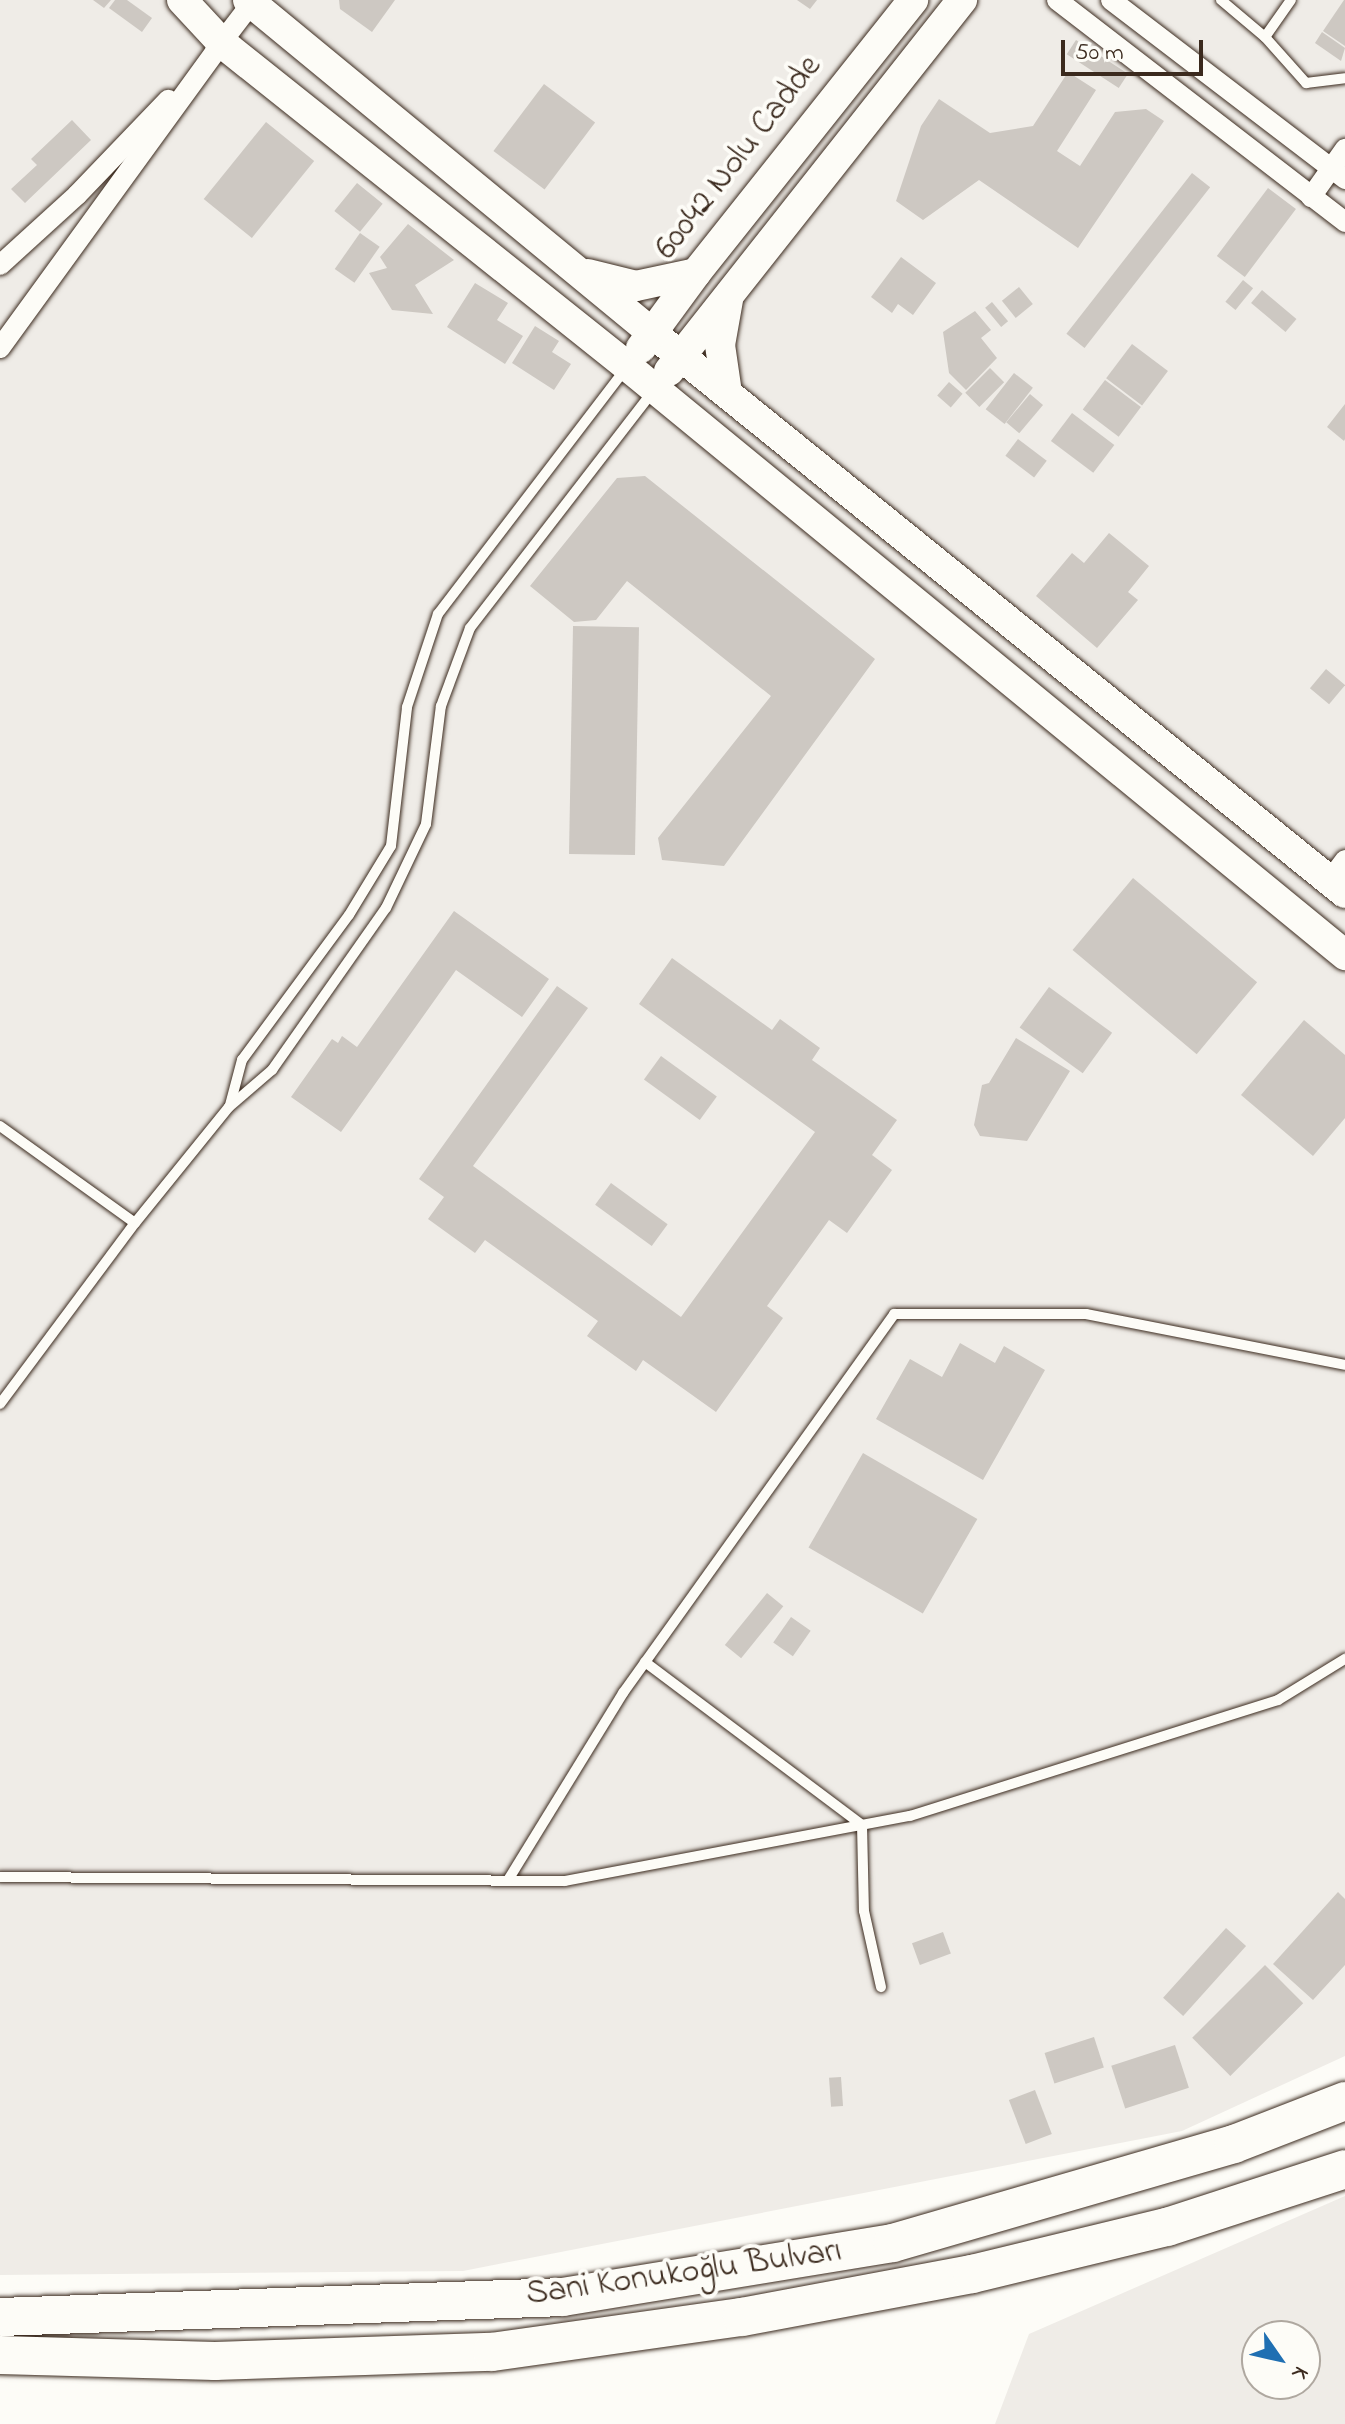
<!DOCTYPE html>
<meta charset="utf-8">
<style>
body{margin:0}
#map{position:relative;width:1345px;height:2424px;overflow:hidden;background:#fdfcf7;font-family:"Indie Flower",sans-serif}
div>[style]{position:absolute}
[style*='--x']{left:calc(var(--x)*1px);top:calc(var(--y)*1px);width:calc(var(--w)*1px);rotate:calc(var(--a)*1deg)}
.built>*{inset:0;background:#efece7}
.building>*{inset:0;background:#cdc8c2;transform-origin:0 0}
.roads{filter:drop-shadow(0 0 2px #3b2a1e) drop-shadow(0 0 2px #3b2a1e)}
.lane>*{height:10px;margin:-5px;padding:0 5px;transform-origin:5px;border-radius:5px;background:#fdfcf7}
.street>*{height:20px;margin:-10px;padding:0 10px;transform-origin:10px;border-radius:10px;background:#fdfcf7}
.secondary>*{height:30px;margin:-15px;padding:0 15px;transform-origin:15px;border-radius:15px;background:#fdfcf7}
.highway>*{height:38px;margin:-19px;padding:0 19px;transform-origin:19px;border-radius:19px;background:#fdfcf7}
span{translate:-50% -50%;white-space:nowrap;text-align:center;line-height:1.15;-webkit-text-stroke:8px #fdfcf7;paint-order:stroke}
.street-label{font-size:34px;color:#3b2a1e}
.north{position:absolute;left:1241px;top:2320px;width:80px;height:80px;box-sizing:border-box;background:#fdfcf7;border:2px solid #afa8a0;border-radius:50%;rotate:124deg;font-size:22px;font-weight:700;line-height:32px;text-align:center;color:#3b2a1e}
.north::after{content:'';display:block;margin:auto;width:28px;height:36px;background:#1f6fb2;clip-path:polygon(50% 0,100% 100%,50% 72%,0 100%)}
.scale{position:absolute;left:1061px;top:40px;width:142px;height:36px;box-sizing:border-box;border:4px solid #3b2a1e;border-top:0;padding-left:10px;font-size:24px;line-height:28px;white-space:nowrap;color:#3b2a1e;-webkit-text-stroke:6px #fdfcf7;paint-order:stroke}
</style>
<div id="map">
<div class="built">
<div style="clip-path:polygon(0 0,1345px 0,1345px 2056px,1182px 2131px,463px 2271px,0 2275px)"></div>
<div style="clip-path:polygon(evenodd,1345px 2196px,1345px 2424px,995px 2424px,1029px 2334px,1345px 2196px,1305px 2336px,1305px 2384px,1257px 2384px,1257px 2336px,1305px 2336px)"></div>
</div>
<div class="building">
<div style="clip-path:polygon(93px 0,111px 0,104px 8px)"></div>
<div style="clip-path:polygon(115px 0,127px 0,152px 18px,142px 32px,109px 8px)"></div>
<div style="clip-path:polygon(339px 0,395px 0,372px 32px,340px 9px)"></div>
<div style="clip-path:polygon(797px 0,817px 0,810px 9px)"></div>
<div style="clip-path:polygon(1344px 0,1345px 0,1345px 46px,1323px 31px)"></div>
<div style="clip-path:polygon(1322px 32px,1345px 48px,1341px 61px,1315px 43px)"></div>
<div style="left:1076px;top:40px;width:62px;height:17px;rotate:33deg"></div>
<div style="clip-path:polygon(1068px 72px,1096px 90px,1057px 151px,1080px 166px,1115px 112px,1146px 109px,1164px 121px,1078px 248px,979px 180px,923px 220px,896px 201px,921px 126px,939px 99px,990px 133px,1033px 126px)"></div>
<div style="left:544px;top:84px;width:64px;height:84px;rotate:37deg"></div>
<div style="clip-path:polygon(72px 120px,91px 140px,25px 203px,11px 189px,37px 165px,31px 159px)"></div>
<div style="left:266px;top:122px;width:62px;height:99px;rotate:39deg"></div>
<div style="left:1192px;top:173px;width:23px;height:204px;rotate:38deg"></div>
<div style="left:357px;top:183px;width:33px;height:36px;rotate:39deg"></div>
<div style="left:1268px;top:188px;width:35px;height:85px;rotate:37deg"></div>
<div style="clip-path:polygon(408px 224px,454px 260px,415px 285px,433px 314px,392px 310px,369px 273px,387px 268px,380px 257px)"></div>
<div style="left:360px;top:233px;width:24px;height:44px;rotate:35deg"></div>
<div style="clip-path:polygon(901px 257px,936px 283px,913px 315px,898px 304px,892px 313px,871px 297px)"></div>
<div style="left:1243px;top:280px;width:13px;height:28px;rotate:39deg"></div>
<div style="clip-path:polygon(475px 283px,508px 303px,497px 320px,523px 336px,505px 364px,447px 327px)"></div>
<div style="left:1019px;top:287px;width:22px;height:22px;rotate:51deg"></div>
<div style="left:1262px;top:290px;width:45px;height:17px;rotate:40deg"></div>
<div style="left:992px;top:302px;width:25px;height:9px;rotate:50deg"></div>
<div style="clip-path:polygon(975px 311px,991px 330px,981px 338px,997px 358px,966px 390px,949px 373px,943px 332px)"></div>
<div style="clip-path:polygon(535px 326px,559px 341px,552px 352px,571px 364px,554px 390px,512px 363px)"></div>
<div style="left:1132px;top:344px;width:45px;height:43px;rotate:37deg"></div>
<div style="left:990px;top:368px;width:20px;height:35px;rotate:45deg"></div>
<div style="left:1014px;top:373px;width:24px;height:46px;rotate:38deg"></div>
<div style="left:1105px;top:380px;width:45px;height:37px;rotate:37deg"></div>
<div style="left:949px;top:382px;width:18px;height:18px;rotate:41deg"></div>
<div style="left:1030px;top:394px;width:17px;height:37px;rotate:40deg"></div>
<div style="clip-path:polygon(1345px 404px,1345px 439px,1344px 441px,1327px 427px)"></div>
<div style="left:1072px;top:413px;width:53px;height:35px;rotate:37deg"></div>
<div style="left:1018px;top:439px;width:36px;height:21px;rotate:37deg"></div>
<div style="clip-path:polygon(645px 476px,875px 659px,724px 866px,662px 860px,658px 838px,771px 696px,627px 581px,596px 620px,574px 622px,530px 586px,617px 478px)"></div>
<div style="clip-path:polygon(1109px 533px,1149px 566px,1128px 592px,1138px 600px,1097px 648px,1036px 596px,1072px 553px,1084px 563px)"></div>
<div style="left:573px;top:626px;width:66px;height:228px;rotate:1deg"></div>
<div style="left:1326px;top:669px;width:25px;height:25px;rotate:40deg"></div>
<div style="left:1133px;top:878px;width:162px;height:94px;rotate:40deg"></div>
<div style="clip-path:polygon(454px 911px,549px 979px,522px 1017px,456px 970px,341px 1132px,291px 1097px,332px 1039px,338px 1043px,342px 1036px,357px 1047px)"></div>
<div style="clip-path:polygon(672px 958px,772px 1030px,780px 1019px,820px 1048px,812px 1060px,897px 1120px,872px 1155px,892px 1170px,847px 1233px,829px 1220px,767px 1306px,783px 1318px,716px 1412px,643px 1360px,636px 1371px,587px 1336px,598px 1321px,485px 1240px,475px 1253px,428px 1219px,444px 1197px,419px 1179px,557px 986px,588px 1008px,473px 1166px,681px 1317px,815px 1132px,639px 1004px)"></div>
<div style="left:1049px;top:987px;width:78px;height:50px;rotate:36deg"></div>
<div style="clip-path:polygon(1304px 1020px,1345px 1055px,1345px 1118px,1313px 1156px,1241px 1095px)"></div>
<div style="clip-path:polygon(1016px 1038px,1070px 1071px,1027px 1141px,980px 1136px,974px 1125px,982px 1085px,989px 1083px)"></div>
<div style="left:661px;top:1056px;width:69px;height:29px;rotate:36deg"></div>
<div style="left:611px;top:1183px;width:70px;height:27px;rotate:36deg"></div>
<div style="clip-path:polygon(960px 1343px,995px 1363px,1004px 1346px,1045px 1370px,983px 1480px,876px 1419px,910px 1359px,942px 1377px)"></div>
<div style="left:863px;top:1453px;width:132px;height:109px;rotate:30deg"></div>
<div style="left:767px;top:1593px;width:21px;height:67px;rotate:39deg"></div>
<div style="left:791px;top:1617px;width:24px;height:31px;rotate:35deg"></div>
<div style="clip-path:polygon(1338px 1892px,1345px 1899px,1345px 1965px,1313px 2000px,1273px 1964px)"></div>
<div style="left:1226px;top:1928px;width:27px;height:94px;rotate:42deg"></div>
<div style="left:943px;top:1932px;width:23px;height:33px;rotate:70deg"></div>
<div style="left:1265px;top:1965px;width:54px;height:103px;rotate:45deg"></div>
<div style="left:1094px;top:2037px;width:32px;height:52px;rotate:72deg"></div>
<div style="left:1175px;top:2045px;width:45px;height:67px;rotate:72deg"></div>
<div style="left:841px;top:2077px;width:29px;height:12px;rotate:86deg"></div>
<div style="left:1035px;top:2090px;width:47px;height:28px;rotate:69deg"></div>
</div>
<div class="roads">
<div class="lane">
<div style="--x:1221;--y:0;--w:57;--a:40.1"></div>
<div style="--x:1265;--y:37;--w:62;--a:48.3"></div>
<div style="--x:1306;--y:83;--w:39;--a:-7"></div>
<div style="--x:1265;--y:37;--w:45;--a:-54.9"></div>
<div style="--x:230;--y:1105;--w:47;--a:-75.1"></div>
<div style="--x:242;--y:1060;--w:180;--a:-53.6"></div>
<div style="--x:349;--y:915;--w:81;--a:-58.7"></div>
<div style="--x:391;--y:846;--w:140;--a:-83.4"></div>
<div style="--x:407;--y:707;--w:98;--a:-71.6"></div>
<div style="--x:438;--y:614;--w:311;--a:-52.6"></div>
<div style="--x:0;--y:1126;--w:166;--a:35.7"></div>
<div style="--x:135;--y:1223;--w:149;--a:-51"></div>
<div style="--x:229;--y:1107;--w:57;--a:-40.7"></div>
<div style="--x:272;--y:1070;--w:198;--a:-54.9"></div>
<div style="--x:386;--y:908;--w:93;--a:-64.5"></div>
<div style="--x:426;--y:824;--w:119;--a:-82.8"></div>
<div style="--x:441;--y:706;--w:83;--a:-69.6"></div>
<div style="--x:470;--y:628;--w:301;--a:-52.3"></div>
<div style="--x:0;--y:1404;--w:226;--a:-53.3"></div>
<div style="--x:645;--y:1662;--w:271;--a:36.9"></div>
<div style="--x:862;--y:1825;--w:86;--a:88.7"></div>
<div style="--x:864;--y:1911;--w:78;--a:77.4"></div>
<div style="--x:0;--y:1877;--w:565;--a:0.41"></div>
<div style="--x:565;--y:1881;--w:351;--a:-10.7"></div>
<div style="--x:910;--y:1816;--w:386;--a:-17.5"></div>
<div style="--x:1278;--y:1700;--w:79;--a:-31.5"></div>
<div style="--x:508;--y:1880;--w:220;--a:-58.4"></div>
<div style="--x:623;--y:1693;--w:466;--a:-54.4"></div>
<div style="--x:894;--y:1314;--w:192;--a:0"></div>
<div style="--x:1086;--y:1314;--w:264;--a:11.1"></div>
</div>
<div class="street">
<div style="--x:1057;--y:0;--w:364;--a:37.6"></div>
<div style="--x:1111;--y:0;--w:295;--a:37.4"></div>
<div style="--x:215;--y:51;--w:64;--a:-52.6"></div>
<div style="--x:1311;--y:197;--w:59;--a:-54.7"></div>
<div style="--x:0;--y:265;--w:104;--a:-42.3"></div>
<div style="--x:77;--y:195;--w:132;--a:-46.2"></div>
<div style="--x:0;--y:348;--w:377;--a:-54"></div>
<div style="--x:1330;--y:880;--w:25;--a:-53"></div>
</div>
<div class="secondary">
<div style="--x:182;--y:0;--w:59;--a:47.1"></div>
<div style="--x:222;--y:43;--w:518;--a:38.57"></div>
<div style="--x:627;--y:366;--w:929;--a:39.36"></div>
<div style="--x:248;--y:0;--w:536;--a:39.48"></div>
<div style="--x:662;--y:341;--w:878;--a:38.95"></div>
<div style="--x:588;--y:274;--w:49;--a:14"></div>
<div style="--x:636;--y:286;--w:61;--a:-12.2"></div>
<div style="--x:641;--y:348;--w:93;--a:-53.7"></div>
<div style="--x:696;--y:273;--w:349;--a:-51.5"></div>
<div style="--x:669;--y:371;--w:473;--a:-51.7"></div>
<div style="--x:727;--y:393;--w:49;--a:-98.3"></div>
<div style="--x:720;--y:345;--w:46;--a:-79.9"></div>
</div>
<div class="highway">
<div style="--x:0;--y:2317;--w:563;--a:-2.03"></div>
<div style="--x:563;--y:2297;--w:334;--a:-9.3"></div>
<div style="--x:893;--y:2243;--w:355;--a:-16.2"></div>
<div style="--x:1234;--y:2144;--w:119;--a:-21.2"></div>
<div style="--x:0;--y:2355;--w:215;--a:1.6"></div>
<div style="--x:215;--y:2361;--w:277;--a:-1.9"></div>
<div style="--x:492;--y:2352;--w:252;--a:-8"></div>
<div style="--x:742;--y:2317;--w:234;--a:-10.6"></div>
<div style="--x:972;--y:2274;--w:201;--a:-13.6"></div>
<div style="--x:1167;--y:2227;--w:187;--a:-18"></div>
</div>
</div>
<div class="street-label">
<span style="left:739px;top:158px;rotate:-52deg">60042 Nolu Cadde</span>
<span style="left:684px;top:2274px;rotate:-8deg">Sani Konukoğlu Bulvarı</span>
</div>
<div class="north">K</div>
<div class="scale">50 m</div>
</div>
